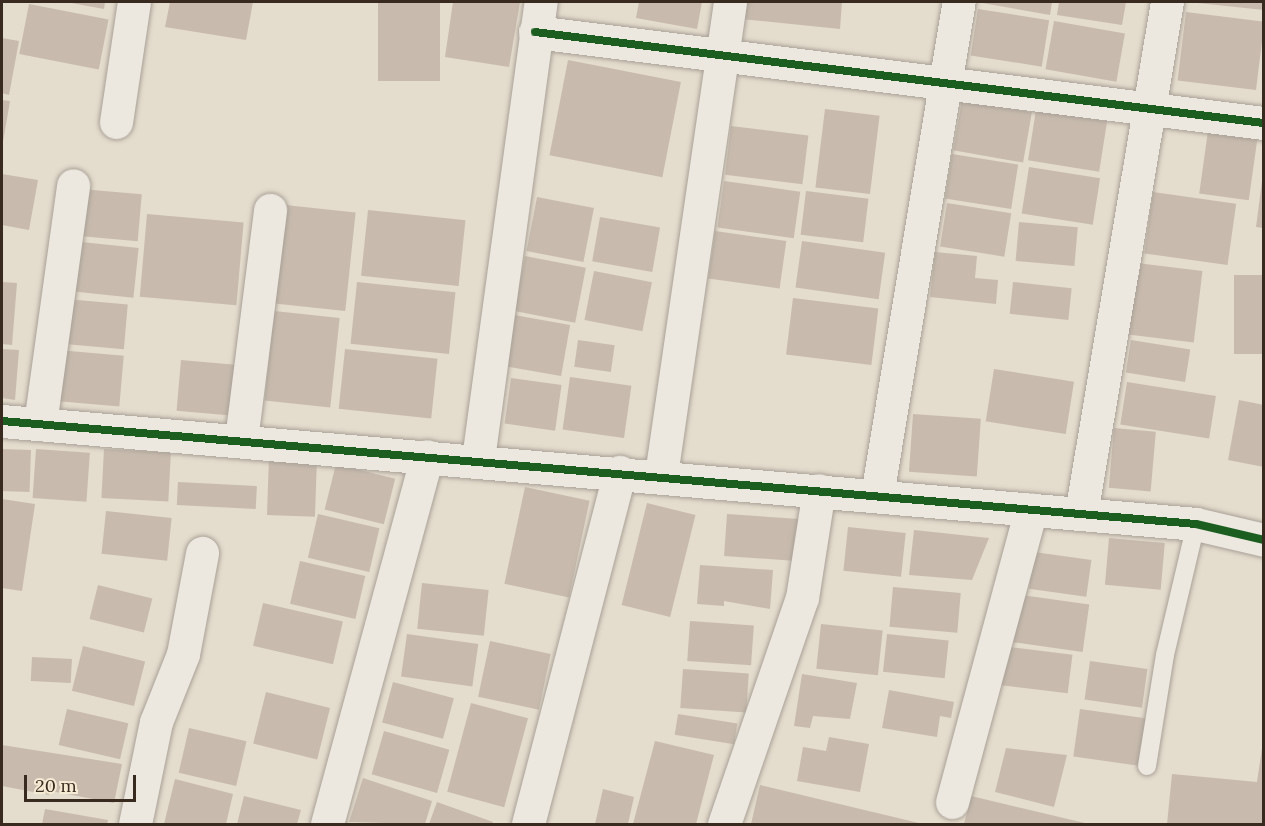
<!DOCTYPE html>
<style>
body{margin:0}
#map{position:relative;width:1265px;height:826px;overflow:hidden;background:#e4dccd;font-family:Lora,serif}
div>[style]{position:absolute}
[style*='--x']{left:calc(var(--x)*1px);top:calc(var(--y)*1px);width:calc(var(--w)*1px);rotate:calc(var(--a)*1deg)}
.building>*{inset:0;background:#c8bbae;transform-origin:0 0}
.roads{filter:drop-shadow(0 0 2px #a9a197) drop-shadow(0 0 2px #a9a197)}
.lane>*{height:18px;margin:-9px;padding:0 9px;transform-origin:9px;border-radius:9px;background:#ece7df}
.street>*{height:33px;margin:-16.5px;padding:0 16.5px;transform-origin:16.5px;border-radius:16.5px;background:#ece7df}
.cycleway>*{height:8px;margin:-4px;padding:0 4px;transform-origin:4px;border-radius:4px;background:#1b5e20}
span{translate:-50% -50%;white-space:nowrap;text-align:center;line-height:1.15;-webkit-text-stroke:4.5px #f5ead3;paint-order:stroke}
.frame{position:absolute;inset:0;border:3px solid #382a1e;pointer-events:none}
.scale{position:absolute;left:24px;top:775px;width:112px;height:27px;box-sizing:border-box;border:3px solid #382a1e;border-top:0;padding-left:8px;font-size:18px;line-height:21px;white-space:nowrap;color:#382a1e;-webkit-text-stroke:4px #f5ead3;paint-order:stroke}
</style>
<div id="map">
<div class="building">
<div style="clip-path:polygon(66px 2px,105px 2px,104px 9px)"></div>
<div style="clip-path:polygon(170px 2px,253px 2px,246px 40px,165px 27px)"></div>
<div style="left:378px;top:2px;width:62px;height:79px"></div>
<div style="clip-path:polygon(453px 2px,520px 2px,509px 67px,445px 57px)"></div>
<div style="clip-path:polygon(639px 2px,702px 2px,697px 29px,636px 18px)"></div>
<div style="clip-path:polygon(743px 2px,842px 2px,840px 29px,741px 19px)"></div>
<div style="clip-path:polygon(977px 2px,1052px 2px,1050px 15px)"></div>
<div style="clip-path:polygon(1059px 2px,1126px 2px,1122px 25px,1057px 15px)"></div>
<div style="clip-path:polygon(1198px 2px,1264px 2px,1264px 10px,1198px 3px)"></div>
<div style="left:29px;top:4px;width:81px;height:51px;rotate:11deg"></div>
<div style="left:978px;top:9px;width:72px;height:47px;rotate:9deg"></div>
<div style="left:1186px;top:12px;width:79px;height:69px;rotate:7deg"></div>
<div style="left:1054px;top:21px;width:72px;height:49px;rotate:10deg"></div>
<div style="clip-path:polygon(2px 38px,19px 41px,9px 95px,2px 93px)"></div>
<div style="left:568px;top:60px;width:115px;height:97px;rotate:11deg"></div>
<div style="clip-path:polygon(2px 100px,10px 101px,3px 142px,2px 141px)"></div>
<div style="left:962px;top:100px;width:71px;height:51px;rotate:10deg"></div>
<div style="left:825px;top:109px;width:55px;height:79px;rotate:7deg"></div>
<div style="left:1036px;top:110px;width:72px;height:51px;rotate:9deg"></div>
<div style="left:731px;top:126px;width:78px;height:49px;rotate:7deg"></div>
<div style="left:1208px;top:131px;width:50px;height:63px;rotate:8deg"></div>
<div style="left:952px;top:154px;width:67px;height:45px;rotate:9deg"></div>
<div style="clip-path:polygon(1264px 166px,1264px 228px,1256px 227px)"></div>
<div style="left:1029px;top:167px;width:72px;height:47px;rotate:9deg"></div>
<div style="clip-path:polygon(2px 174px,38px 180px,29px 230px,2px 225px)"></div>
<div style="left:724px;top:181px;width:77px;height:47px;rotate:8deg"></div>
<div style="left:81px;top:189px;width:61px;height:47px;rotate:5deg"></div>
<div style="left:806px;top:191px;width:63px;height:44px;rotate:7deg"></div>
<div style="left:1153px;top:192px;width:84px;height:62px;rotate:8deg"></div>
<div style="left:537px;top:197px;width:58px;height:55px;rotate:11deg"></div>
<div style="left:947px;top:203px;width:65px;height:44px;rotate:9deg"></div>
<div style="left:285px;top:205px;width:71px;height:99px;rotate:6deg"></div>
<div style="left:368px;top:210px;width:98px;height:66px;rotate:6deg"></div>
<div style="left:147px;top:214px;width:97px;height:83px;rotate:5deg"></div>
<div style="left:600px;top:217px;width:61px;height:45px;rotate:10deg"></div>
<div style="left:1019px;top:222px;width:59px;height:39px;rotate:5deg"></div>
<div style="left:715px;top:231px;width:72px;height:48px;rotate:8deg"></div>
<div style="left:72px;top:241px;width:67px;height:50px;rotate:6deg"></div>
<div style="left:802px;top:241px;width:84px;height:47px;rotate:8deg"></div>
<div style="clip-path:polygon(935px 252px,977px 256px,975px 278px,998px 280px,996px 304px,930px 297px)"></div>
<div style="left:525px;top:256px;width:62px;height:56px;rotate:11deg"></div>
<div style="left:1137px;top:263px;width:66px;height:72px;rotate:7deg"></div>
<div style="left:594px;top:271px;width:59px;height:50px;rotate:11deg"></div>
<div style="left:1264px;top:275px;width:79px;height:30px;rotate:90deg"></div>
<div style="clip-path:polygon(2px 282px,17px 283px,12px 345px,2px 344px)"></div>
<div style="left:357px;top:282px;width:99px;height:62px;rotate:6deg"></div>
<div style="left:1013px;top:282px;width:59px;height:32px;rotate:6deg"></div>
<div style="left:793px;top:298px;width:86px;height:57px;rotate:7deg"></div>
<div style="left:66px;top:299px;width:62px;height:45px;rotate:5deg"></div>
<div style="left:274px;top:311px;width:66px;height:90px;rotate:6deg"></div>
<div style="left:514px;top:315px;width:57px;height:52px;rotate:10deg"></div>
<div style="left:578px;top:340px;width:37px;height:27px;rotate:8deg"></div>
<div style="left:1131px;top:340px;width:60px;height:33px;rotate:9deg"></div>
<div style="clip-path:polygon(2px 349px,19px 350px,15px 400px,2px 398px)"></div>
<div style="left:345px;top:349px;width:93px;height:60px;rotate:6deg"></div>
<div style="left:58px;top:350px;width:66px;height:51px;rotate:5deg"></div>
<div style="left:181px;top:360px;width:57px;height:51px;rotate:5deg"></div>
<div style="left:994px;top:369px;width:81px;height:53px;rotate:9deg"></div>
<div style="left:570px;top:377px;width:62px;height:53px;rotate:8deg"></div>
<div style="left:511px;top:378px;width:51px;height:46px;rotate:8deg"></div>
<div style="left:1127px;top:382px;width:90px;height:43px;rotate:9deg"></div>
<div style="clip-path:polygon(1239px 400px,1264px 405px,1264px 467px,1228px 460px)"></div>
<div style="left:913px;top:414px;width:68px;height:58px;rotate:4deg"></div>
<div style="left:1114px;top:428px;width:42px;height:60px;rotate:5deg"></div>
<div style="left:2px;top:449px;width:29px;height:42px;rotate:2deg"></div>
<div style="left:36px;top:449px;width:54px;height:49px;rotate:4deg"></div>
<div style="left:104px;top:449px;width:67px;height:49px;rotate:3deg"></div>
<div style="left:269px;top:457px;width:48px;height:58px;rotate:2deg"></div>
<div style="left:336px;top:464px;width:61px;height:47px;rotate:14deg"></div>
<div style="left:178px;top:482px;width:79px;height:23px;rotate:3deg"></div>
<div style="left:525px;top:487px;width:66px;height:99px;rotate:12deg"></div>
<div style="clip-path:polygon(2px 499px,35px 504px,22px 591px,2px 588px)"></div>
<div style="left:647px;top:503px;width:50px;height:105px;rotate:14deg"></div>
<div style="left:106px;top:511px;width:66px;height:43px;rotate:6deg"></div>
<div style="left:318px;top:514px;width:63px;height:45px;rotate:13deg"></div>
<div style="left:727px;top:514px;width:72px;height:42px;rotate:4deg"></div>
<div style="left:848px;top:527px;width:58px;height:44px;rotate:6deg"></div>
<div style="clip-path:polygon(914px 530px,989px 538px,972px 580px,909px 575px)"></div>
<div style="left:1109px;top:538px;width:56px;height:47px;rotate:5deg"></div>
<div style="left:1034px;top:552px;width:58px;height:37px;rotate:8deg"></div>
<div style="left:300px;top:561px;width:67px;height:44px;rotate:13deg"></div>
<div style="clip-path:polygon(700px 565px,773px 570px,770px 609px,724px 601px,724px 606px,697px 604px)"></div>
<div style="left:422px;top:583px;width:67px;height:46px;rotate:6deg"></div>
<div style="left:98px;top:585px;width:56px;height:35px;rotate:14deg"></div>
<div style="left:893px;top:587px;width:68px;height:40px;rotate:5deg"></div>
<div style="left:1015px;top:594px;width:75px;height:48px;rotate:8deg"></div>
<div style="left:263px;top:603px;width:82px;height:44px;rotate:13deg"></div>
<div style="left:690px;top:621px;width:64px;height:40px;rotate:4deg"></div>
<div style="left:821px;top:624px;width:62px;height:45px;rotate:6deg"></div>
<div style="left:407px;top:634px;width:72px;height:43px;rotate:8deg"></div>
<div style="left:887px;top:634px;width:62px;height:38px;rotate:6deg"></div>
<div style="left:490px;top:641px;width:62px;height:57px;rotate:12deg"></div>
<div style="left:83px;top:646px;width:64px;height:46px;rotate:14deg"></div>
<div style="left:1002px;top:646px;width:71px;height:39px;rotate:7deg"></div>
<div style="left:32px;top:657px;width:40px;height:24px;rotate:3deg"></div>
<div style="left:1090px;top:661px;width:58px;height:39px;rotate:8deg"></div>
<div style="left:683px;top:669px;width:66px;height:39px;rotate:4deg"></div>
<div style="clip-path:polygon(802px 674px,857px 683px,850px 719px,813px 716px,810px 728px,794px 726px)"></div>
<div style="left:393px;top:682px;width:63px;height:42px;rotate:15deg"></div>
<div style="clip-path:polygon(889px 690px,954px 702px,951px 718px,940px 716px,937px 737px,882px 728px)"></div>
<div style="left:266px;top:692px;width:66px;height:53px;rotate:14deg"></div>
<div style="left:471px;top:703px;width:59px;height:92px;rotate:15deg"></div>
<div style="left:67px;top:709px;width:63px;height:37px;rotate:13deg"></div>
<div style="left:1080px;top:709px;width:68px;height:48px;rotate:8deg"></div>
<div style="left:678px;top:714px;width:60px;height:21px;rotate:9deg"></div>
<div style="left:189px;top:728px;width:59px;height:46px;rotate:13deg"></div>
<div style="left:384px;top:731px;width:68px;height:45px;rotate:16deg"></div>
<div style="clip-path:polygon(1264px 735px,1264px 824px,1167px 824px,1172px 774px,1257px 782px)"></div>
<div style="clip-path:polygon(829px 737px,869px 744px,860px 792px,797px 781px,803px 747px,826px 751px)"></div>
<div style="clip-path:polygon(655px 741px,714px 755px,696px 824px,633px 824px)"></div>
<div style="clip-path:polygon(2px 745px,122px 764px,114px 803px,51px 791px,53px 775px,49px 795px,2px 786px)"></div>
<div style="clip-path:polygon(1006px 748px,1067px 755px,1054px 807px,995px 792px)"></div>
<div style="clip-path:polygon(363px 778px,432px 801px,425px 824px,349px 822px)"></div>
<div style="clip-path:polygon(175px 779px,233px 794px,226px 824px,164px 824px)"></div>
<div style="clip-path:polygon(760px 785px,923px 824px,751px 824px)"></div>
<div style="clip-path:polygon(603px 789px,634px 797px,628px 824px,595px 824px)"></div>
<div style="clip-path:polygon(244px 796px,301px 810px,297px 824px,237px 824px)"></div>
<div style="clip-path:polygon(971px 796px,1089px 824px,964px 824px)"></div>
<div style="clip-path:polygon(437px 802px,493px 822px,492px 824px,429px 824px)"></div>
<div style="clip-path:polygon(45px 809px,108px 820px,107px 824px,42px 824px)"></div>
</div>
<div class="roads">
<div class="lane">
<div style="--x:1147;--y:766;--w:112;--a:-80.8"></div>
<div style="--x:1165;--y:655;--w:135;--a:-76.7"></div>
</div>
<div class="street">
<div style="--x:535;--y:32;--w:735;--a:7.12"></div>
<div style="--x:116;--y:122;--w:121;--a:-81.5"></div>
<div style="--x:2;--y:421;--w:1198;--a:4.93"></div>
<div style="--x:1196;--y:524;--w:70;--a:13.2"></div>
<div style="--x:40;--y:424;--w:241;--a:-82.1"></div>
<div style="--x:241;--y:440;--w:232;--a:-82.8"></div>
<div style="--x:478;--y:459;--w:461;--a:-82.2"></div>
<div style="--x:661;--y:475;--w:478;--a:-81.7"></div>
<div style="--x:877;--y:495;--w:500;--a:-80.6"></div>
<div style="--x:1081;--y:514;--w:519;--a:-80.47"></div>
<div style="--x:952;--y:802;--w:303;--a:-74.9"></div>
<div style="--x:135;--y:824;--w:104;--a:-78.4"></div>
<div style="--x:156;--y:722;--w:73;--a:-68.3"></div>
<div style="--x:183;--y:654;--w:103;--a:-79.3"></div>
<div style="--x:327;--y:824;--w:381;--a:-74.8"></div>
<div style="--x:528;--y:824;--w:364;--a:-75.4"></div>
<div style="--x:724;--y:824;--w:239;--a:-71"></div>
<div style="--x:802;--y:598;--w:109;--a:-81.1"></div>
</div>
</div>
<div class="cycleway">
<div style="--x:535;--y:32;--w:735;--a:7.12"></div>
<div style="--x:2;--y:421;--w:1198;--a:4.93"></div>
<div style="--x:1196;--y:524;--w:70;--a:13.2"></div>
</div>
<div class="frame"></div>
<div class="scale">20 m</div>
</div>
